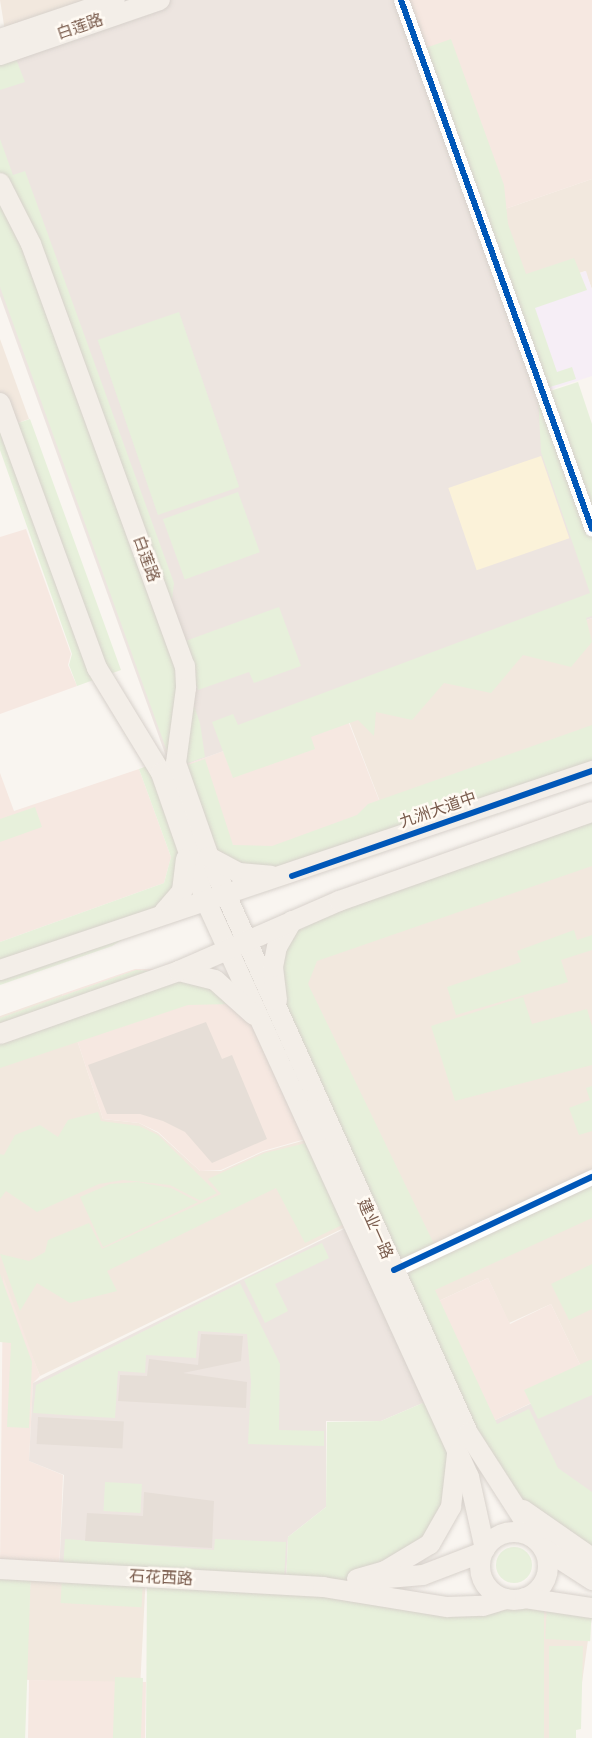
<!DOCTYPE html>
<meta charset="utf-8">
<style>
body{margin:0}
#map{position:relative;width:592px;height:1738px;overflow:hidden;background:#f9f5f0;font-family:"Nunito Sans","Noto Sans SC",sans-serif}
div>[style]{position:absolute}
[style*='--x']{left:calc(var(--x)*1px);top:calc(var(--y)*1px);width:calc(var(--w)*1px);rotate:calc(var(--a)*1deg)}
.residential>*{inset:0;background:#f2e8de;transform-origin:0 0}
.commercial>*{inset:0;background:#f6e8e1;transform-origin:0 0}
.industrial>*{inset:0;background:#ede5e0}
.education>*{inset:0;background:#f6eef6}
.green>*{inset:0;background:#e7f0db;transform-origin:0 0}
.round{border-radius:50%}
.sand>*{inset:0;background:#fbf2d9;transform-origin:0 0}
.building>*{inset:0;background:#e6ded7;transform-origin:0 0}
.roads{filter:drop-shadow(0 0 2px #d7d1cb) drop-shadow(0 0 2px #d7d1cb)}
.minor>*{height:15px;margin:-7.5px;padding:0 7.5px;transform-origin:7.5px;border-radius:7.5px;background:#fefefd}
.major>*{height:20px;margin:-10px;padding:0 10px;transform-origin:10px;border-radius:10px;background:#f3eee8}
.major>.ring{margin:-10px;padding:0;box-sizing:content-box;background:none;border:20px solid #f3eee8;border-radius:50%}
.cycleway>*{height:6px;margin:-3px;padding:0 3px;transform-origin:3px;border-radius:3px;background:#0057b8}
span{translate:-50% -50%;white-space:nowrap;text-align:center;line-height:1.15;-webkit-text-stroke:5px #fffaf3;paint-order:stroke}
.street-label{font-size:16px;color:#7a5c4d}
</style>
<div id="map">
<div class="residential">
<div style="clip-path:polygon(0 0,111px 0,6px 37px)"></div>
<div style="clip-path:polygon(592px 179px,592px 289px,585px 271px,511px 297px,482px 217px)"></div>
<div style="clip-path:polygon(0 339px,29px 419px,0 429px)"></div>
<div style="clip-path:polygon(592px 618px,592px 777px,397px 846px,344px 708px)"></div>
<div style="clip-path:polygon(592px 806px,592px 1374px,586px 1377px,551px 1304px,509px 1323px,488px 1278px,413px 1313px,277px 947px)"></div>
<div style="clip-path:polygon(62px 994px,103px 1119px,139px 1123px,158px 1133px,200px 1171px,221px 1171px,263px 1152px,316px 1137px,356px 1222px,40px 1376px,0 1276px,0 1016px)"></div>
<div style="left:31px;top:1571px;width:115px;height:109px;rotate:3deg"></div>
<div style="left:544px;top:1601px;width:49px;height:137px;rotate:8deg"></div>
</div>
<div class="commercial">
<div style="clip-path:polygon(402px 0,592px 0,592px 179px,482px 217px)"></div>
<div style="clip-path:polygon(26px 529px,71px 654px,68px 665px,77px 686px,0 714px,0 537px)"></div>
<div style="clip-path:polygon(343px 708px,397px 846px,317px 874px,259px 876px,171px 770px)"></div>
<div style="clip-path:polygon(139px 769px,171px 857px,164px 883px,0 942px,0 773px,14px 811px)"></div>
<div style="clip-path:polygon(135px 969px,166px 969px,246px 1006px,316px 1136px,263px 1151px,221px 1170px,200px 1171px,158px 1132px,139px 1123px,103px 1119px,62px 994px)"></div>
<div style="clip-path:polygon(3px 1276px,40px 1376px,33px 1383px,29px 1461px,63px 1475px,59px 1572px,0 1568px)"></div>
<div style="clip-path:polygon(488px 1278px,510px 1324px,551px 1304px,586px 1377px,468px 1433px,413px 1313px)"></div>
<div style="left:29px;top:1680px;width:117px;height:58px;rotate:1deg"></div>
</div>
<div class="industrial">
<div style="clip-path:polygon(161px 0,402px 0,592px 518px,592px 618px,171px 770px,0 296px,0 55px)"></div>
<div style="clip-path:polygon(356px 1223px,432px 1399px,381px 1421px,326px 1421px,326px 1507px,288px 1537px,286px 1585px,59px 1572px,64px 1475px,29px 1461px,33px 1383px)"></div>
<div style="clip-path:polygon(592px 1375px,592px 1558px,468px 1433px)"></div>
</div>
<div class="education">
<div style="clip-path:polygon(586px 271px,592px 290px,592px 376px,546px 391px,511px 297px)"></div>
</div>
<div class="green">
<div style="clip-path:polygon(451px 39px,504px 185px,508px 224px,526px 274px,574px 258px,587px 290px,535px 308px,557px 372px,572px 367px,576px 379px,537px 391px,417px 51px)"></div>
<div style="clip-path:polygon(14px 54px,25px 82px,0 90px,0 58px)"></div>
<div style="clip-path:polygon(0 139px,13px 175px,25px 171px,174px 583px,168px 634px,200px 723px,205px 757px,173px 768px,0 287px)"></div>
<div style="left:179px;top:312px;width:185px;height:86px;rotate:71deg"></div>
<div style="clip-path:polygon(578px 382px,592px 424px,592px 616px,586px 618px,592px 642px,571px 667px,523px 655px,491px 693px,444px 683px,412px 720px,376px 712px,374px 736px,358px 720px,311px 737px,315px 749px,233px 778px,212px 722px,233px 714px,238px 725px,590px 593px,541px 452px,538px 395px)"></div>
<div style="clip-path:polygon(30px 419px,121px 670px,77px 686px,69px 665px,72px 654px,0 450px,0 429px)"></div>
<div style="left:238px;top:492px;width:64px;height:80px;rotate:70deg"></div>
<div style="clip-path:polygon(279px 607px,301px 666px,254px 683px,249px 672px,198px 690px,180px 643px)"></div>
<div style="clip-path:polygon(592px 725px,592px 775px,318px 872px,224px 866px,173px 770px,205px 759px,233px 845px,272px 846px,357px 815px,368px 804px)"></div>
<div style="clip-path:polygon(155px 763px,186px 879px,145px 926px,112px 946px,0 985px,0 942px,164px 883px,171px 857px,139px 769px)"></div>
<div style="clip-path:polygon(35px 807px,42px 827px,0 842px,0 819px)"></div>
<div style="clip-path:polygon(592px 812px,592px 866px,317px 961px,308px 984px,436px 1248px,397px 1264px,280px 993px,285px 943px,291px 930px)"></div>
<div style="clip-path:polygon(574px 930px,577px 940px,592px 935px,592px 950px,561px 960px,568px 982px,456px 1015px,447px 987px,521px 962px,517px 951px)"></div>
<div style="clip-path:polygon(136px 970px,193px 974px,231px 1004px,188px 1005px,0 1068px,0 1018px)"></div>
<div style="clip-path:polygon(523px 997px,532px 1024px,587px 1009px,592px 1026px,592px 1065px,455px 1101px,431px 1026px)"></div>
<div style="clip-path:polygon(592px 1086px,592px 1131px,579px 1135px,569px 1108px,590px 1100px,586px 1088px)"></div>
<div style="clip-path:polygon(98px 1112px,101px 1121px,139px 1126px,158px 1135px,217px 1193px,201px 1201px,170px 1185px,123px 1180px,99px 1184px,37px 1212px,6px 1191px,0 1199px,0 1154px,4px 1155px,15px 1135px,40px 1125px,58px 1137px,68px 1120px)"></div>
<div style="clip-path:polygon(315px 1141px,350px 1221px,305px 1243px,276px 1188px,107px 1271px,117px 1291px,70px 1303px,37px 1283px,20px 1311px,0 1254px,29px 1261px,45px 1252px,48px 1240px,89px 1223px,102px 1249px,221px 1194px,208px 1179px,265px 1153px)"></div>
<div style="clip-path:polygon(592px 1181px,592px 1218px,435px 1290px,497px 1424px,529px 1409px,558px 1468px,592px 1492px,592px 1553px,527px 1507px,476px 1437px,402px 1271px)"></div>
<div style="clip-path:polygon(137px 1182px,171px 1188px,198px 1202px,103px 1247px,80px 1197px,110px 1184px)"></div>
<div style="clip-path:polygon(322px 1243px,329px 1258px,275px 1284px,288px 1311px,265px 1323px,244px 1280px)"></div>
<div style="clip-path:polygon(592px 1264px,592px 1309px,569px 1320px,551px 1284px)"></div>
<div style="clip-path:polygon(0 1274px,32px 1362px,29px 1428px,7px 1427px,11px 1343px,0 1342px)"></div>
<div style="clip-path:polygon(240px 1283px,280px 1364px,279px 1430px,324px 1431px,324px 1446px,248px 1444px,251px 1382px,247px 1334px,198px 1331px,196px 1358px,146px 1355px,145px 1373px,118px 1371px,115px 1418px,33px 1413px,36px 1385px)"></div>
<div style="clip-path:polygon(592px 1359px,592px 1395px,538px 1419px,524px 1390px)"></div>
<div style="clip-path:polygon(432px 1399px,456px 1453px,451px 1507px,430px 1544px,357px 1579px,411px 1604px,544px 1601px,544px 1738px,146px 1738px,147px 1577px,286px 1585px,288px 1537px,326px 1507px,327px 1422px,381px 1421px)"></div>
<div style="left:105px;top:1482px;width:37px;height:29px;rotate:3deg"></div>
<div style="clip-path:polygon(65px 1539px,214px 1550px,215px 1539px,286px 1542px,284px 1581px,63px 1569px)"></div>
<div class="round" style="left:496px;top:1547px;width:36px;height:36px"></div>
<div style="left:0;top:1569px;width:31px;height:169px;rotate:2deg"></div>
<div style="left:62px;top:1577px;width:81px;height:26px;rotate:3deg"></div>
<div style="left:547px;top:1605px;width:45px;height:34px;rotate:3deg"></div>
<div style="clip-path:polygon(549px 1646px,583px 1646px,581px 1729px,576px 1730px,576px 1738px,549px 1738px)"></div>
<div style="left:115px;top:1677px;width:28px;height:61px;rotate:2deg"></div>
</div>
<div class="sand">
<div style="left:541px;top:456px;width:87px;height:98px;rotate:71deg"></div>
</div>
<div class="building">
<div style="clip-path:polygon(206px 1022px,222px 1059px,232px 1055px,267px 1139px,212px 1163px,185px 1132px,163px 1121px,140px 1114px,107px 1114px,88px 1065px)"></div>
<div style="clip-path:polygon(201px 1334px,243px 1336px,241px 1361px,183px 1373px,247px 1382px,246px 1408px,118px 1401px,120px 1375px,147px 1376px,149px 1359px,198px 1365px)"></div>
<div style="left:38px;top:1417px;width:86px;height:27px;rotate:3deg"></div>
<div style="clip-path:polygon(144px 1492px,214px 1501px,212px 1548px,85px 1541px,87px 1513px,143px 1516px)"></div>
</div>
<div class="roads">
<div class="minor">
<div style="--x:401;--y:0;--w:562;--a:70.15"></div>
<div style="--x:394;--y:1270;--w:219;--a:-25.2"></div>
</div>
<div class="major">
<div style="--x:0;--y:39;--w:121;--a:-18.7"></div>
<div style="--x:0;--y:55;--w:169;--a:-19"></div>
<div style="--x:0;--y:183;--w:68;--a:63.1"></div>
<div style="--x:31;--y:244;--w:449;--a:70"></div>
<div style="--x:185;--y:666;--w:22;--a:87"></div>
<div style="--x:186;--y:688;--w:76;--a:97.6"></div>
<div style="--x:176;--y:763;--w:100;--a:70.7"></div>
<div style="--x:209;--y:857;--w:632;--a:65.79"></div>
<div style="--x:468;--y:1433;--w:126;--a:57.3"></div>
<div style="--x:0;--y:403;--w:282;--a:69.9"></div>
<div style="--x:97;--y:668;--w:123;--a:58.6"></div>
<div style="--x:161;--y:773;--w:133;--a:70.8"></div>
<div style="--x:205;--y:899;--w:635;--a:65.45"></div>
<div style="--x:469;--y:1477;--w:74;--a:77.5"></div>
<div style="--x:209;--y:857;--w:34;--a:28"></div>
<div style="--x:239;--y:873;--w:32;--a:5"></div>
<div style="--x:164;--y:912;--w:28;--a:-49"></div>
<div style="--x:182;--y:891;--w:32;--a:-83"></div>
<div style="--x:0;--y:970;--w:625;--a:-18.58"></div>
<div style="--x:179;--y:971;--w:37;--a:14"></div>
<div style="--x:215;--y:980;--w:52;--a:41.9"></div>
<div style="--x:277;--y:1000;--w:33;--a:-97"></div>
<div style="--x:273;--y:967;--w:20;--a:-79"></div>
<div style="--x:277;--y:947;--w:30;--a:-60"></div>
<div style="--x:0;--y:1034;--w:190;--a:-19.4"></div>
<div style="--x:179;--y:971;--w:175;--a:-23.6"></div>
<div style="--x:339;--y:901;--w:268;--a:-19.4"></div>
<div style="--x:523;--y:1510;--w:84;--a:34.8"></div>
<div class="ring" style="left:480px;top:1532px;width:48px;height:48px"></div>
<div style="--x:543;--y:1548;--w:59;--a:33.1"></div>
<div style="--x:0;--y:1569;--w:324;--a:3.2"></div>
<div style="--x:323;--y:1587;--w:126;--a:9.2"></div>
<div style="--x:447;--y:1607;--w:36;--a:-2"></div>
<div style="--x:483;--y:1606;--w:24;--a:-17"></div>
<div style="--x:357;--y:1579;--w:29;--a:-16"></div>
<div style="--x:385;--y:1571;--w:52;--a:-31"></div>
<div style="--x:430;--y:1544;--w:43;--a:-60.4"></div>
<div style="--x:451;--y:1507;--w:53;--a:-83.5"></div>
<div style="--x:376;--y:1579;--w:47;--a:-4.9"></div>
<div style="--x:423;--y:1575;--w:64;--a:-21"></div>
<div style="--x:525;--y:1598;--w:68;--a:8.5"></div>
</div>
</div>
<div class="cycleway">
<div style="--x:401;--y:0;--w:562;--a:70.15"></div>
<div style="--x:292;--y:876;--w:318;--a:-19.3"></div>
<div style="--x:394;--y:1270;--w:219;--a:-25.2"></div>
</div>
<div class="street-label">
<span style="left:80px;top:27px;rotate:-19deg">白莲路</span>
<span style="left:146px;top:559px;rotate:70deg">白莲路</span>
<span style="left:438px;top:810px;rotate:-19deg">九洲大道中</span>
<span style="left:375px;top:1229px;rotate:66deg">建业一路</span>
<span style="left:161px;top:1578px;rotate:3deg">石花西路</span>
</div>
</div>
